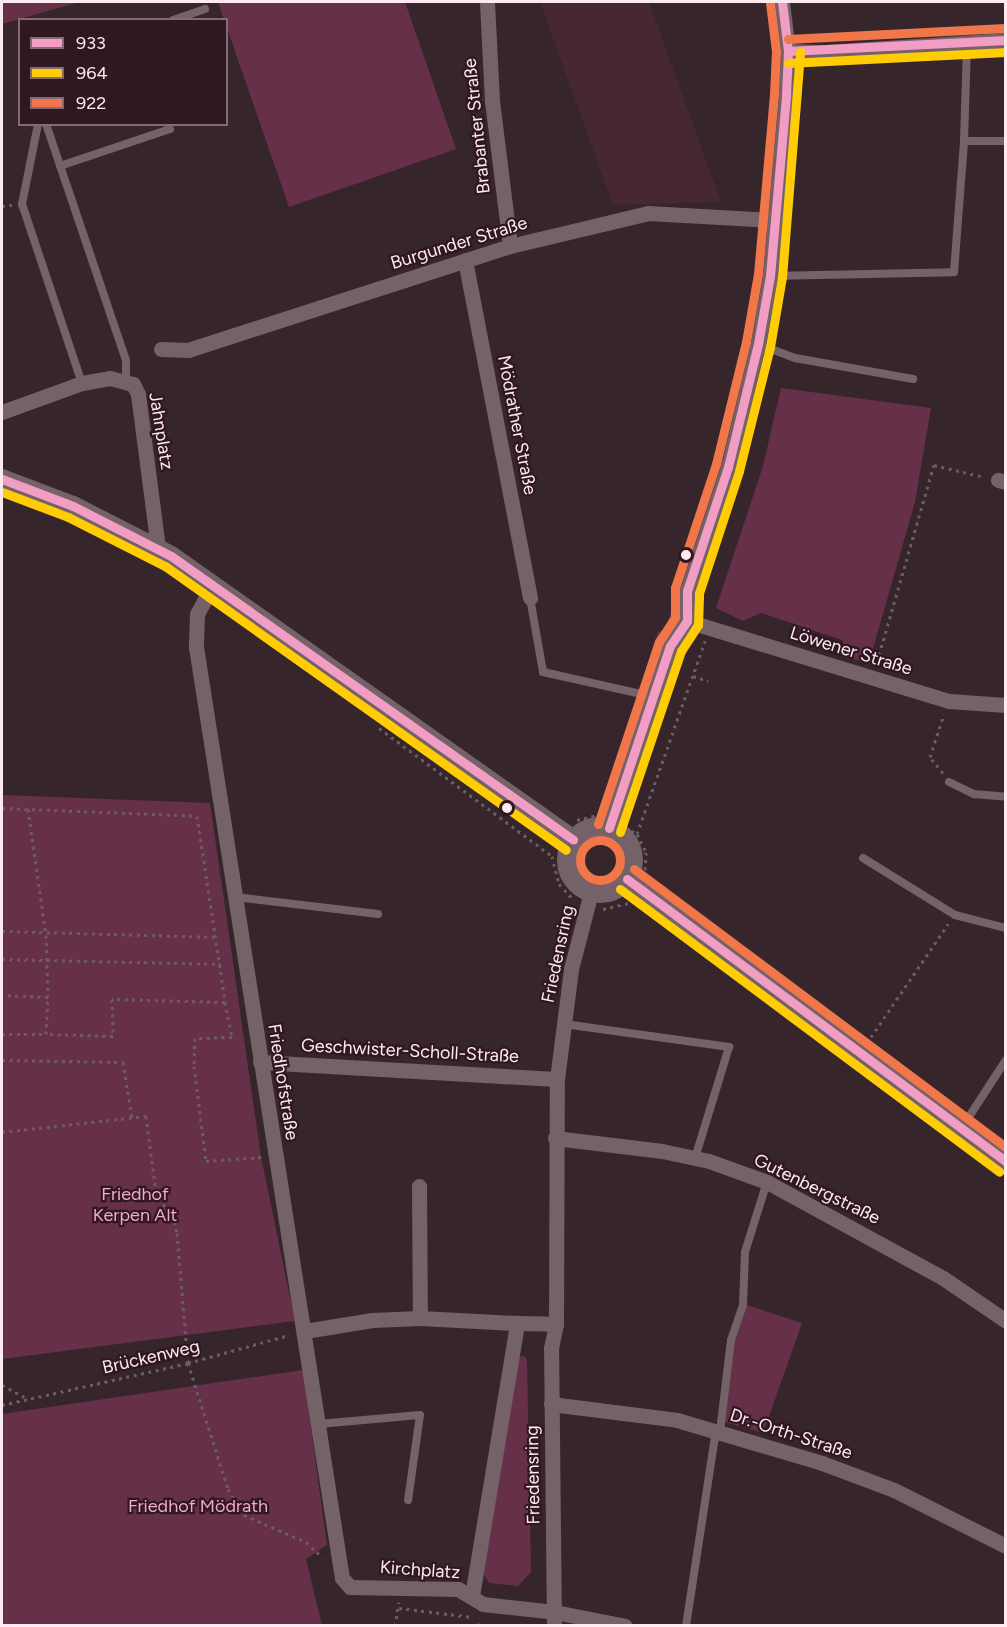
<!DOCTYPE html>
<meta charset="utf-8">
<style>
body{margin:0}
#map{position:relative;width:1007px;height:1627px;overflow:hidden;background:#36262c;font-family:Figtree,sans-serif}
div>[style]{position:absolute}
[style*='--x']{left:calc(var(--x)*1px);top:calc(var(--y)*1px);width:calc(var(--w)*1px);rotate:calc(var(--a)*1deg)}
.built>*{inset:0;background:#462733}
.green>*{inset:0;background:#663048}
.path>*{height:3px;margin-top:-1.5px;transform-origin:0;background:repeating-linear-gradient(90deg,#6c5c62 0 3px,transparent 0 7.5px)}
.service>*{height:8px;margin:-4px;padding:0 4px;transform-origin:4px;border-radius:4px;background:#756269}
.minor>*{height:15px;margin:-7.5px;padding:0 7.5px;transform-origin:7.5px;border-radius:7.5px;background:#756269}
.tertiary>*{height:20px;margin:-10px;padding:0 10px;transform-origin:10px;border-radius:10px;background:#756269}
.tertiary>.ring{margin:-10px;padding:0;box-sizing:content-box;background:none;border:20px solid #756269;border-radius:50%}
.bus-1>*{height:9px;margin:-4.5px;padding:0 4.5px;transform-origin:4.5px;border-radius:4.5px;background:#f29ec4}
.bus-2>*{height:9px;margin:-4.5px;padding:0 4.5px;transform-origin:4.5px;border-radius:4.5px;background:#ffcc06}
.bus-3>*{height:9px;margin:-4.5px;padding:0 4.5px;transform-origin:4.5px;border-radius:4.5px;background:#f1764a}
.bus-3>.ring{margin:-4.5px;padding:0;box-sizing:content-box;background:none;border:9px solid #f1764a;border-radius:50%}
.dots>*{width:16px;height:16px;translate:-50% -50%;box-sizing:border-box;border:3px solid #311721;border-radius:50%}
span{translate:-50% -50%;white-space:nowrap;text-align:center;line-height:1.15;-webkit-text-stroke:4.5px #311721;paint-order:stroke}
.street-label{font-size:18px;color:#fdeaf0}
.park-label{font-size:18px;color:#f2abc6}
.frame{position:absolute;inset:0;border:3px solid #fdeaf0;pointer-events:none}
.legend{position:absolute;left:18px;top:18px;width:210px;height:108px;box-sizing:border-box;background:#311721;border:2px solid #836b74;margin:0;padding:8px 10px;list-style:none;font-size:18px;color:#fdeaf0}
.legend li{display:flex;align-items:center;gap:12px;height:30px}
.legend b{width:30px;border:2px solid #836b74}
</style>
<div id="map">
<div class="built">
<div style="clip-path:polygon(540px 2px,649px 2px,721px 202px,613px 205px)"></div>
</div>
<div class="green">
<div style="clip-path:polygon(2px 2px,79px 2px,2px 24px)"></div>
<div style="clip-path:polygon(218px 2px,405px 2px,456px 149px,289px 207px)"></div>
<div style="clip-path:polygon(781px 388px,931px 408px,915px 502px,870px 659px,863px 662px,850px 658px,842px 640px,761px 613px,743px 621px,716px 608px,763px 466px)"></div>
<div style="clip-path:polygon(676px 598px,679px 619px,664px 633px,652px 671px,646px 668px,658px 631px,664px 632px)"></div>
<div style="clip-path:polygon(2px 795px,210px 803px,261px 1157px,295px 1321px,2px 1359px)"></div>
<div style="clip-path:polygon(747px 1305px,802px 1323px,763px 1433px,725px 1422px,734px 1342px)"></div>
<div style="clip-path:polygon(524px 1356px,527px 1360px,531px 1572px,518px 1586px,489px 1583px,483px 1573px,517px 1357px)"></div>
<div style="clip-path:polygon(303px 1370px,327px 1545px,306px 1559px,322px 1625px,2px 1625px,2px 1414px)"></div>
</div>
<div class="path">
<div style="--x:2;--y:206;--w:10;--a:-6"></div>
<div style="--x:877;--y:662;--w:205;--a:-73.9"></div>
<div style="--x:934;--y:465;--w:51;--a:13.5"></div>
<div style="--x:693;--y:676;--w:16;--a:18"></div>
<div style="--x:379;--y:728;--w:215;--a:36.5"></div>
<div style="--x:552;--y:856;--w:29;--a:76"></div>
<div style="--x:559;--y:884;--w:19;--a:47"></div>
<div style="--x:943;--y:773;--w:21;--a:-129"></div>
<div style="--x:930;--y:757;--w:45;--a:-72"></div>
<div style="--x:2;--y:808;--w:195;--a:2.3"></div>
<div style="--x:197;--y:816;--w:188;--a:81.4"></div>
<div style="--x:225;--y:1002;--w:113;--a:-178.5"></div>
<div style="--x:112;--y:999;--w:37;--a:88"></div>
<div style="--x:113;--y:1036;--w:67;--a:-178.3"></div>
<div style="--x:46;--y:1034;--w:37;--a:-87"></div>
<div style="--x:48;--y:997;--w:46;--a:-177.5"></div>
<div style="--x:28;--y:809;--w:127;--a:81.9"></div>
<div style="--x:46;--y:935;--w:62;--a:88.2"></div>
<div style="--x:577;--y:820;--w:21;--a:-14"></div>
<div style="--x:625;--y:827;--w:14;--a:30"></div>
<div style="--x:637;--y:834;--w:20;--a:63"></div>
<div style="--x:646;--y:852;--w:19;--a:93"></div>
<div style="--x:637;--y:834;--w:205;--a:-70.6"></div>
<div style="--x:603;--y:909;--w:26;--a:-13"></div>
<div style="--x:2;--y:931;--w:215;--a:1.6"></div>
<div style="--x:2;--y:959;--w:219;--a:1.3"></div>
<div style="--x:225;--y:1002;--w:36;--a:79"></div>
<div style="--x:232;--y:1037;--w:37;--a:178"></div>
<div style="--x:195;--y:1038;--w:28;--a:92"></div>
<div style="--x:194;--y:1066;--w:96;--a:82.8"></div>
<div style="--x:206;--y:1161;--w:56;--a:-4.1"></div>
<div style="--x:2;--y:1034;--w:44;--a:0"></div>
<div style="--x:871;--y:1037;--w:137;--a:-55.7"></div>
<div style="--x:2;--y:1060;--w:121;--a:0.9"></div>
<div style="--x:123;--y:1062;--w:57;--a:80.9"></div>
<div style="--x:2;--y:1132;--w:145;--a:-6.3"></div>
<div style="--x:146;--y:1116;--w:84;--a:82.5"></div>
<div style="--x:157;--y:1199;--w:22;--a:43"></div>
<div style="--x:173;--y:1214;--w:19;--a:78"></div>
<div style="--x:177;--y:1233;--w:130;--a:85.2"></div>
<div style="--x:188;--y:1363;--w:132;--a:72.4"></div>
<div style="--x:228;--y:1489;--w:31;--a:58"></div>
<div style="--x:244;--y:1515;--w:68;--a:23.5"></div>
<div style="--x:306;--y:1542;--w:23;--a:43"></div>
<div style="--x:2;--y:1385;--w:30;--a:28"></div>
<div style="--x:2;--y:1405;--w:191;--a:-12.7"></div>
<div style="--x:188;--y:1363;--w:105;--a:-15.5"></div>
<div style="--x:399;--y:1608;--w:74;--a:7"></div>
<div style="--x:395;--y:1626;--w:24;--a:-81"></div>
<div style="--x:479;--y:1626;--w:8;--a:-83"></div>
</div>
<div class="service">
<div style="--x:173;--y:20;--w:34;--a:-19"></div>
<div style="--x:38;--y:124;--w:82;--a:101.3"></div>
<div style="--x:22;--y:204;--w:189;--a:71.5"></div>
<div style="--x:46;--y:124;--w:250;--a:71.3"></div>
<div style="--x:126;--y:361;--w:21;--a:90"></div>
<div style="--x:964;--y:141;--w:42;--a:0"></div>
<div style="--x:60;--y:166;--w:116;--a:-18.6"></div>
<div style="--x:170;--y:129;--w:5;--a:-112"></div>
<div style="--x:770;--y:276;--w:184;--a:-1.2"></div>
<div style="--x:954;--y:272;--w:131;--a:-85.6"></div>
<div style="--x:964;--y:141;--w:96;--a:-88.2"></div>
<div style="--x:758;--y:344;--w:40;--a:21"></div>
<div style="--x:795;--y:358;--w:120;--a:10.1"></div>
<div style="--x:530;--y:598;--w:75;--a:80"></div>
<div style="--x:543;--y:672;--w:115;--a:12.6"></div>
<div style="--x:949;--y:782;--w:28;--a:26"></div>
<div style="--x:974;--y:794;--w:32;--a:5"></div>
<div style="--x:863;--y:858;--w:108;--a:31.8"></div>
<div style="--x:955;--y:915;--w:53;--a:14.3"></div>
<div style="--x:235;--y:897;--w:144;--a:6.8"></div>
<div style="--x:564;--y:1024;--w:167;--a:7.9"></div>
<div style="--x:729;--y:1047;--w:116;--a:107"></div>
<div style="--x:961;--y:1129;--w:82;--a:-56.9"></div>
<div style="--x:319;--y:1424;--w:101;--a:-5.1"></div>
<div style="--x:420;--y:1415;--w:86;--a:98"></div>
<div style="--x:720;--y:1431;--w:92;--a:-83.1"></div>
<div style="--x:731;--y:1340;--w:37;--a:-71"></div>
<div style="--x:743;--y:1305;--w:53;--a:-87.8"></div>
<div style="--x:745;--y:1252;--w:73;--a:-72.6"></div>
<div style="--x:686;--y:1626;--w:197;--a:-81.3"></div>
</div>
<div class="minor">
<div style="--x:487;--y:2;--w:99;--a:87.1"></div>
<div style="--x:492;--y:101;--w:146;--a:82.9"></div>
<div style="--x:788;--y:51;--w:38;--a:2"></div>
<div style="--x:826;--y:52;--w:180;--a:-3.8"></div>
<div style="--x:465;--y:260;--w:344;--a:79.1"></div>
<div style="--x:161;--y:349;--w:27;--a:2"></div>
<div style="--x:188;--y:350;--w:338;--a:-17.9"></div>
<div style="--x:510;--y:246;--w:142;--a:-13.4"></div>
<div style="--x:648;--y:213;--w:127;--a:3.2"></div>
<div style="--x:2;--y:412;--w:85;--a:-19.9"></div>
<div style="--x:82;--y:383;--w:28;--a:-10"></div>
<div style="--x:110;--y:378;--w:24;--a:15"></div>
<div style="--x:133;--y:384;--w:11;--a:63"></div>
<div style="--x:138;--y:394;--w:156;--a:82.6"></div>
<div style="--x:998;--y:480;--w:8;--a:14"></div>
<div style="--x:213;--y:584;--w:34;--a:118"></div>
<div style="--x:197;--y:614;--w:33;--a:92"></div>
<div style="--x:196;--y:647;--w:942;--a:81.09"></div>
<div style="--x:342;--y:1578;--w:12;--a:48"></div>
<div style="--x:350;--y:1587;--w:108;--a:1.1"></div>
<div style="--x:458;--y:1589;--w:29;--a:31"></div>
<div style="--x:483;--y:1604;--w:72;--a:6.3"></div>
<div style="--x:555;--y:1612;--w:71;--a:11.3"></div>
<div style="--x:687;--y:621;--w:274;--a:17"></div>
<div style="--x:949;--y:701;--w:57;--a:4"></div>
<div style="--x:609;--y:828;--w:192;--a:-71.5"></div>
<div style="--x:670;--y:646;--w:30;--a:-56"></div>
<div style="--x:687;--y:621;--w:30;--a:-90"></div>
<div style="--x:687;--y:591;--w:131;--a:-71.7"></div>
<div style="--x:728;--y:467;--w:127;--a:-76.3"></div>
<div style="--x:758;--y:344;--w:69;--a:-80"></div>
<div style="--x:770;--y:276;--w:182;--a:-84.9"></div>
<div style="--x:786;--y:95;--w:44;--a:-87.4"></div>
<div style="--x:788;--y:51;--w:49;--a:-97"></div>
<div style="--x:260;--y:1062;--w:297;--a:3.3"></div>
<div style="--x:555;--y:1138;--w:108;--a:6.9"></div>
<div style="--x:662;--y:1151;--w:48;--a:12"></div>
<div style="--x:709;--y:1161;--w:62;--a:19.9"></div>
<div style="--x:767;--y:1182;--w:200;--a:28.6"></div>
<div style="--x:943;--y:1278;--w:76;--a:34.3"></div>
<div style="--x:419;--y:1186;--w:132;--a:89.6"></div>
<div style="--x:305;--y:1331;--w:68;--a:-9.3"></div>
<div style="--x:372;--y:1320;--w:48;--a:-2.4"></div>
<div style="--x:420;--y:1318;--w:97;--a:3"></div>
<div style="--x:551;--y:1404;--w:127;--a:7.2"></div>
<div style="--x:677;--y:1420;--w:151;--a:16.5"></div>
<div style="--x:822;--y:1463;--w:77;--a:20.6"></div>
<div style="--x:894;--y:1490;--w:125;--a:26.6"></div>
<div style="--x:472;--y:1596;--w:277;--a:-80.6"></div>
<div style="--x:517;--y:1323;--w:39;--a:1"></div>
<div style="--x:554;--y:1626;--w:278;--a:-90.6"></div>
<div style="--x:551;--y:1348;--w:25;--a:-78"></div>
<div style="--x:556;--y:1324;--w:245;--a:-89.8"></div>
<div style="--x:557;--y:1079;--w:111;--a:-82.7"></div>
<div style="--x:571;--y:969;--w:80;--a:-75.4"></div>
</div>
<div class="tertiary">
<div style="--x:2;--y:479;--w:76;--a:20.8"></div>
<div style="--x:73;--y:506;--w:110;--a:27"></div>
<div style="--x:171;--y:556;--w:492;--a:35.2"></div>
<div class="ring" style="left:567px;top:827px;width:46px;height:46px"></div>
<div style="--x:627;--y:879;--w:473;--a:36.7"></div>
</div>
<div class="bus-1">
<div style="--x:788;--y:51;--w:218;--a:-2.9"></div>
<div style="--x:2;--y:479;--w:76;--a:20.8"></div>
<div style="--x:73;--y:506;--w:110;--a:27"></div>
<div style="--x:171;--y:556;--w:492;--a:35.2"></div>
<div style="--x:609;--y:828;--w:192;--a:-71.5"></div>
<div style="--x:670;--y:646;--w:30;--a:-56"></div>
<div style="--x:687;--y:621;--w:30;--a:-90"></div>
<div style="--x:687;--y:591;--w:131;--a:-71.7"></div>
<div style="--x:728;--y:467;--w:127;--a:-76.3"></div>
<div style="--x:758;--y:344;--w:69;--a:-80"></div>
<div style="--x:770;--y:276;--w:182;--a:-84.9"></div>
<div style="--x:786;--y:95;--w:44;--a:-87.4"></div>
<div style="--x:788;--y:51;--w:49;--a:-97"></div>
<div style="--x:627;--y:879;--w:473;--a:36.7"></div>
</div>
<div class="bus-2">
<div style="--x:788;--y:63;--w:218;--a:-2.9"></div>
<div style="--x:2;--y:492;--w:71;--a:20.7"></div>
<div style="--x:68;--y:517;--w:109;--a:26.8"></div>
<div style="--x:165;--y:566;--w:491;--a:35.3"></div>
<div style="--x:620;--y:832;--w:191;--a:-71.4"></div>
<div style="--x:681;--y:651;--w:31;--a:-57"></div>
<div style="--x:698;--y:625;--w:32;--a:-88"></div>
<div style="--x:699;--y:593;--w:128;--a:-71.8"></div>
<div style="--x:739;--y:471;--w:128;--a:-76"></div>
<div style="--x:770;--y:347;--w:71;--a:-80.3"></div>
<div style="--x:782;--y:277;--w:226;--a:-85.4"></div>
<div style="--x:620;--y:889;--w:473;--a:36.7"></div>
</div>
<div class="bus-3">
<div style="--x:788;--y:39;--w:217;--a:-2.9"></div>
<div style="--x:598;--y:824;--w:192;--a:-71.5"></div>
<div style="--x:659;--y:642;--w:30;--a:-57"></div>
<div style="--x:675;--y:617;--w:29;--a:-90"></div>
<div style="--x:675;--y:588;--w:131;--a:-71.7"></div>
<div style="--x:716;--y:464;--w:126;--a:-76.2"></div>
<div style="--x:746;--y:342;--w:69;--a:-80"></div>
<div style="--x:758;--y:274;--w:181;--a:-84.9"></div>
<div style="--x:774;--y:94;--w:43;--a:-87.3"></div>
<div style="--x:776;--y:51;--w:48;--a:-97.1"></div>
<div class="ring" style="left:580px;top:840px;width:31px;height:31px"></div>
<div style="--x:634;--y:869;--w:464;--a:36.8"></div>
</div>
<div class="dots">
<div style="left:686px;top:555px;background:#fdeaf0"></div>
<div style="left:507px;top:808px;background:#fdeaf0"></div>
</div>
<div class="street-label">
<span style="left:477px;top:126px;rotate:-96deg">Brabanter Straße</span>
<span style="left:459px;top:243px;rotate:-17deg">Burgunder Straße</span>
<span style="left:517px;top:425px;rotate:79deg">Mödrather Straße</span>
<span style="left:161px;top:431px;rotate:81deg">Jahnplatz</span>
<span style="left:851px;top:651px;rotate:17deg">Löwener Straße</span>
<span style="left:558px;top:954px;rotate:-78deg">Friedensring</span>
<span style="left:410px;top:1051px;rotate:3deg">Geschwister-Scholl-Straße</span>
<span style="left:283px;top:1082px;rotate:81deg">Friedhofstraße</span>
<span style="left:817px;top:1189px;rotate:26deg">Gutenbergstraße</span>
<span style="left:151px;top:1357px;rotate:-13deg">Brückenweg</span>
<span style="left:791px;top:1434px;rotate:18deg">Dr.-Orth-Straße</span>
<span style="left:533px;top:1475px;rotate:-91deg">Friedensring</span>
<span style="left:420px;top:1570px;rotate:4deg">Kirchplatz</span>
</div>
<div class="park-label">
<span style="left:135px;top:1205px">Friedhof<br>Kerpen Alt</span>
<span style="left:198px;top:1506px">Friedhof Mödrath</span>
</div>
<div class="frame"></div>
<ul class="legend">
<li><b style="height:8px;background:#f29ec4"></b>933</li>
<li><b style="height:8px;background:#ffcc06"></b>964</li>
<li><b style="height:8px;background:#f1764a"></b>922</li>
</ul>
</div>
